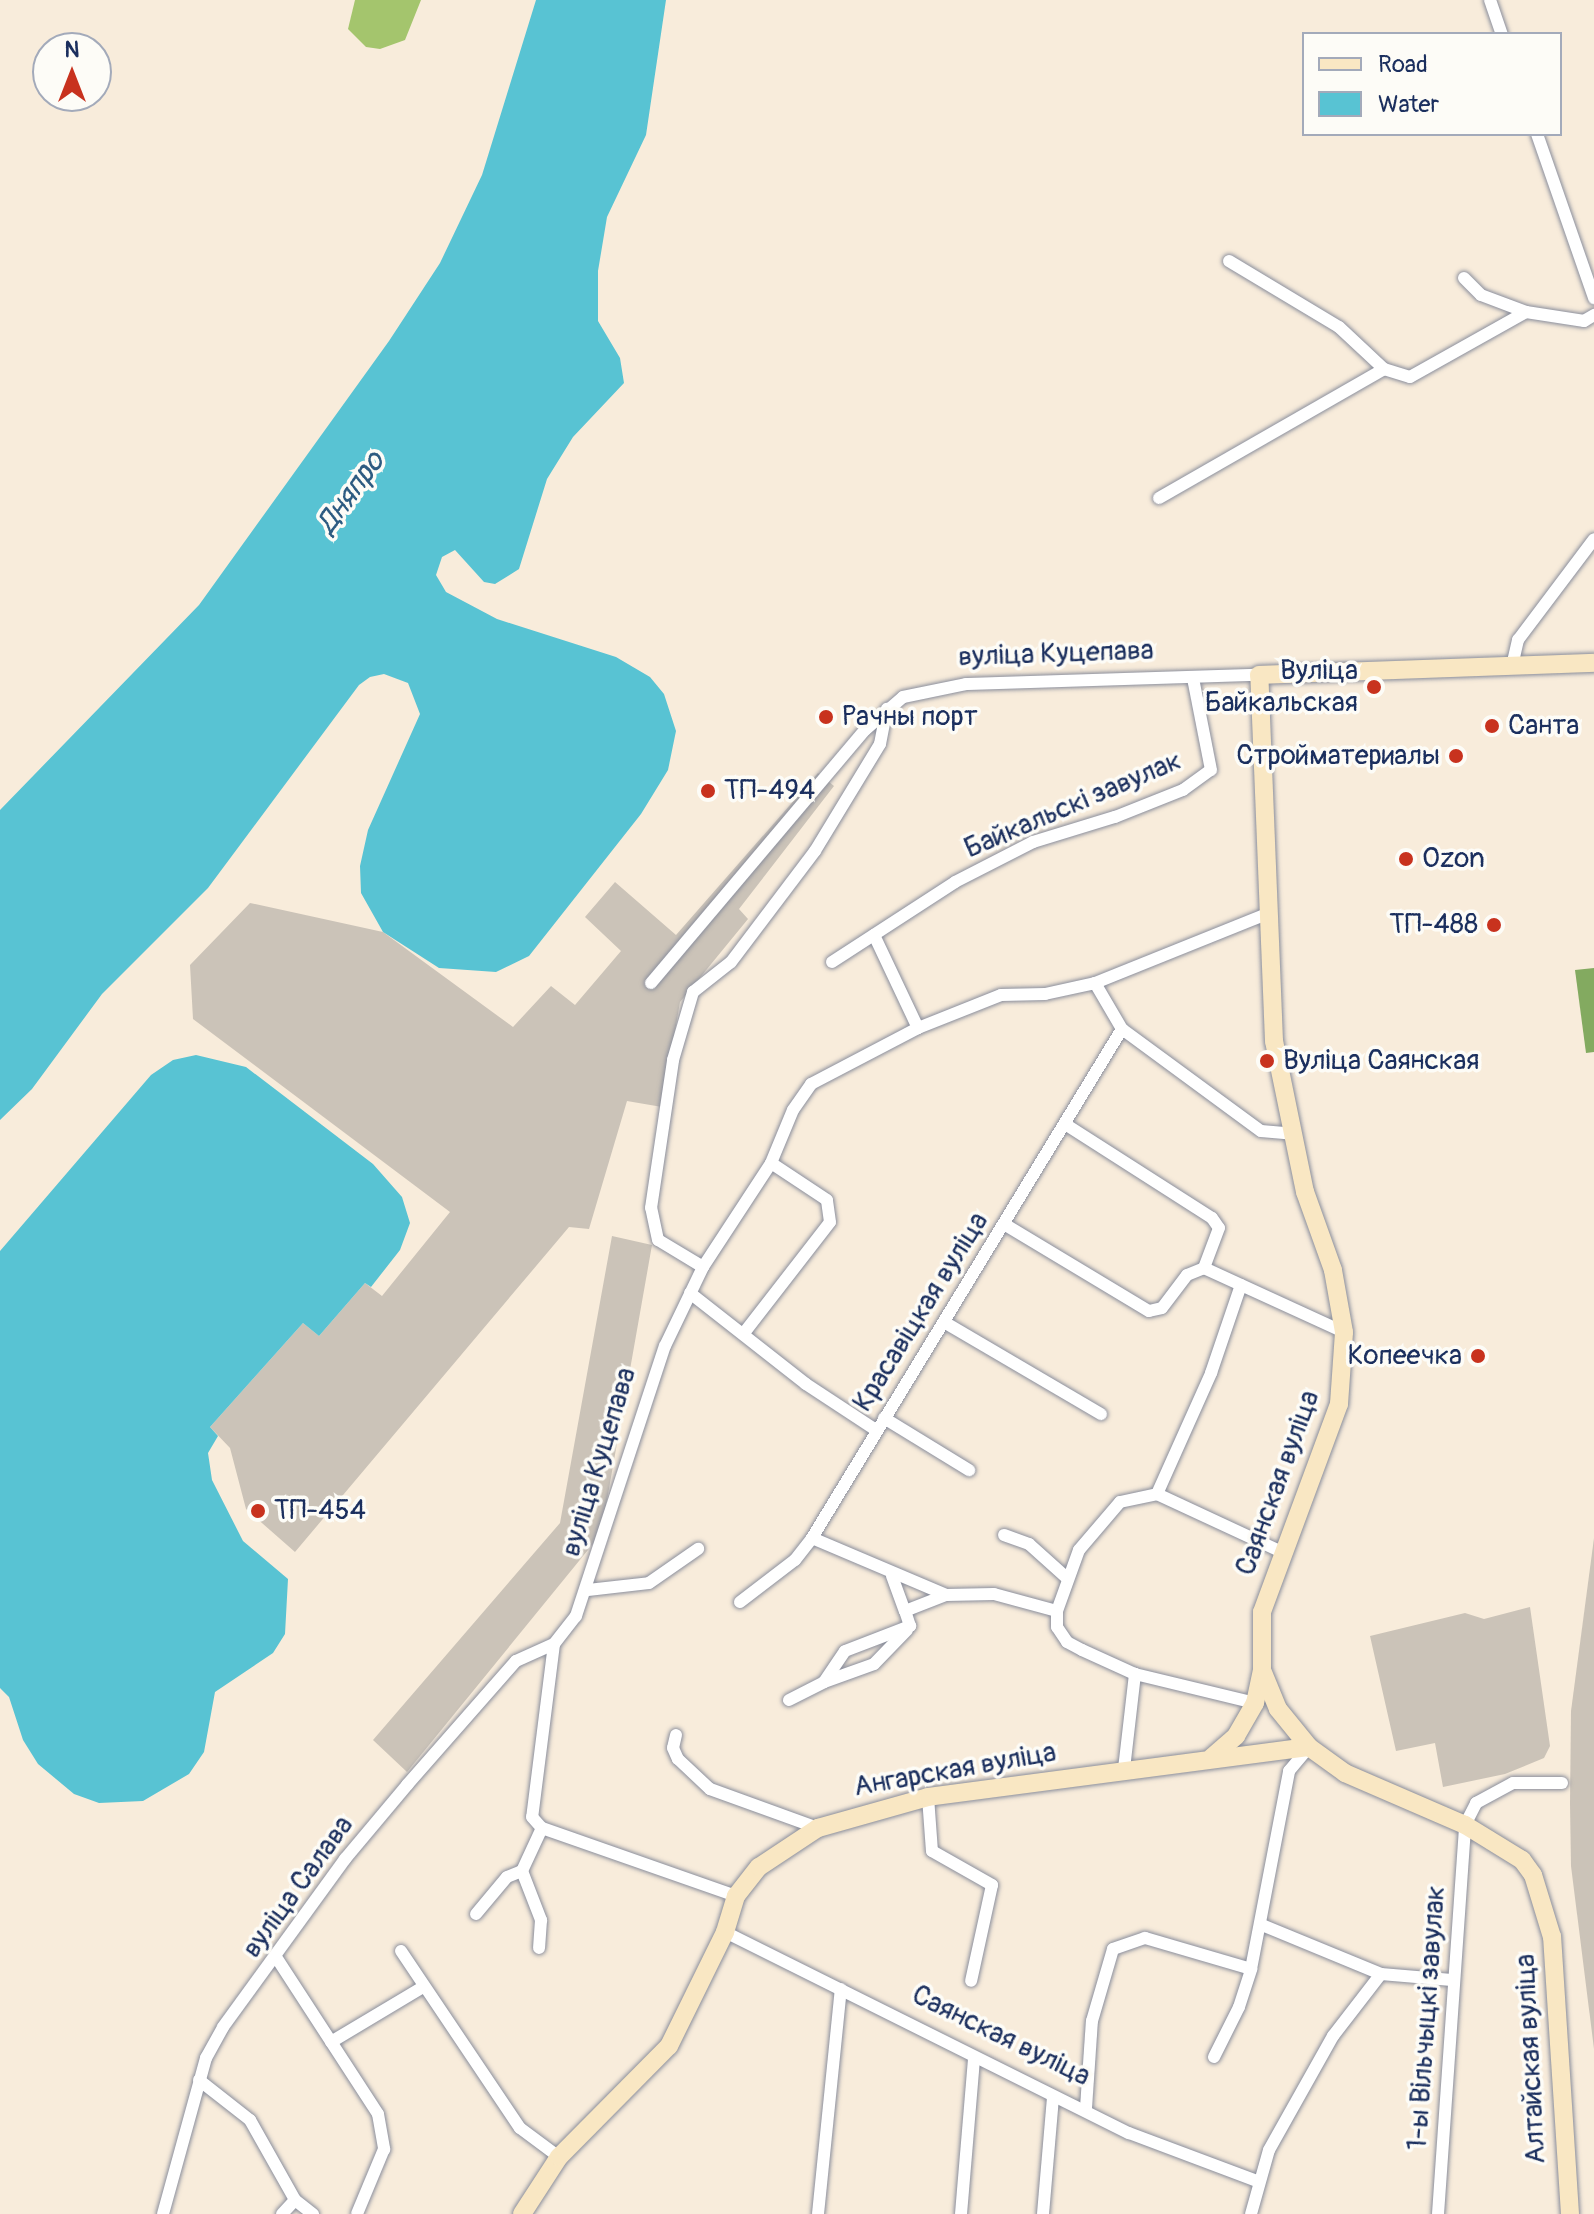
<!DOCTYPE html>
<meta charset="utf-8">
<style>
body{margin:0}
#map{position:relative;width:1594px;height:2214px;overflow:hidden;background:#f8ecdb;font-family:Pangolin,sans-serif}
div>[style]{position:absolute}
[style*='--x']{left:calc(var(--x)*1px);top:calc(var(--y)*1px);width:calc(var(--w)*1px);rotate:calc(var(--a)*1deg)}
.industrial>*{inset:0;background:#cbc3b8}
.green>*{inset:0;background:#a4c56d}
.forest>*{inset:0;background:#83aa60}
.water>*{inset:0;background:#58c3d3}
.roads{filter:drop-shadow(0 0 2px #8a8e9c) drop-shadow(0 0 2px #8a8e9c)}
.street>*{height:12px;margin:-6px;padding:0 6px;transform-origin:6px;border-radius:6px;background:#fff}
.secondary>*{height:18px;margin:-9px;padding:0 9px;transform-origin:9px;border-radius:9px;background:#f9e7c3}
.dots>*{width:22px;height:22px;translate:-50% -50%;box-sizing:border-box;border:4px solid #fdfcf7;border-radius:50%}
span{translate:-50% -50%;white-space:nowrap;text-align:center;line-height:1.15;-webkit-text-stroke:7px #fdfcf7;paint-order:stroke}
.street-label{font-size:28px;color:#1b2f5e}
.poi-label{font-size:28px;color:#1b2f5e}
.right{translate:-100% -50%;text-align:right}
.left{translate:0 -50%;text-align:left}
.water-label{font-size:30px;color:#2d5b81;font-style:italic}
.legend{position:absolute;left:1302px;top:32px;width:260px;height:104px;box-sizing:border-box;background:#fdfcf7;border:2px solid #a3aaba;margin:0;padding:10px 14px;list-style:none;font-size:24px;color:#1b2f5e}
.legend li{display:flex;align-items:center;gap:16px;height:40px}
.legend b{width:40px;border:2px solid #a3aaba}
.north{position:absolute;left:32px;top:32px;width:80px;height:80px;box-sizing:border-box;background:#fdfcf7;border:2px solid #a3aaba;border-radius:50%;rotate:0deg;font-size:22px;font-weight:700;line-height:32px;text-align:center;color:#1b2f5e}
.north::after{content:'';display:block;margin:auto;width:28px;height:36px;background:#c8321e;clip-path:polygon(50% 0,100% 100%,50% 72%,0 100%)}
</style>
<div id="map">
<div class="industrial">
<div style="clip-path:polygon(818px 773px,834px 786px,739px 909px,748px 919px,680px 1002px,662px 1107px,627px 1101px,589px 1229px,569px 1227px,295px 1552px,246px 1509px,230px 1448px,210px 1427px,303px 1323px,319px 1336px,365px 1283px,382px 1296px,450px 1212px,193px 1019px,190px 965px,250px 903px,383px 932px,513px 1027px,551px 986px,575px 1005px,621px 951px,585px 917px,615px 882px,676px 935px)"></div>
<div style="clip-path:polygon(612px 1236px,652px 1245px,601px 1534px,407px 1772px,373px 1740px,560px 1523px)"></div>
<div style="clip-path:polygon(1594px 1538px,1594px 2049px,1571px 1866px,1570px 1804px,1571px 1711px)"></div>
<div style="clip-path:polygon(1530px 1607px,1550px 1746px,1544px 1758px,1505px 1774px,1443px 1787px,1435px 1743px,1396px 1751px,1370px 1636px,1465px 1613px,1484px 1619px)"></div>
</div>
<div class="green">
<div style="clip-path:polygon(355px 0,421px 0,405px 40px,380px 49px,366px 47px,348px 29px)"></div>
</div>
<div class="forest">
<div style="clip-path:polygon(1594px 968px,1594px 1052px,1586px 1053px,1575px 970px)"></div>
</div>
<div class="water">
<div style="clip-path:polygon(536px 0,666px 0,646px 135px,607px 217px,598px 271px,598px 321px,620px 358px,624px 383px,573px 437px,547px 479px,519px 569px,495px 584px,484px 582px,455px 550px,442px 557px,436px 575px,446px 592px,497px 619px,616px 657px,650px 677px,664px 694px,676px 731px,668px 770px,641px 814px,529px 956px,496px 972px,439px 968px,383px 932px,361px 893px,360px 866px,368px 830px,420px 714px,408px 683px,384px 674px,370px 677px,359px 685px,208px 888px,102px 994px,32px 1089px,0 1120px,0 810px,199px 605px,389px 341px,440px 263px,482px 175px)"></div>
<div style="clip-path:polygon(196px 1055px,246px 1067px,373px 1164px,402px 1197px,410px 1223px,400px 1250px,371px 1287px,365px 1283px,319px 1336px,303px 1323px,210px 1427px,218px 1436px,208px 1453px,212px 1480px,243px 1541px,288px 1579px,285px 1634px,273px 1653px,215px 1692px,204px 1752px,189px 1774px,143px 1801px,99px 1803px,74px 1794px,38px 1764px,23px 1740px,9px 1697px,0 1688px,0 1251px,151px 1075px,173px 1060px)"></div>
</div>
<div class="roads">
<div class="street">
<div style="--x:1490;--y:0;--w:36;--a:71"></div>
<div style="--x:1537;--y:134;--w:174;--a:70.8"></div>
<div style="--x:1229;--y:261;--w:128;--a:31"></div>
<div style="--x:1339;--y:327;--w:62;--a:43"></div>
<div style="--x:1384;--y:369;--w:27;--a:17"></div>
<div style="--x:1410;--y:377;--w:133;--a:-29.3"></div>
<div style="--x:1464;--y:278;--w:24;--a:45"></div>
<div style="--x:1481;--y:295;--w:48;--a:20.7"></div>
<div style="--x:1526;--y:312;--w:59;--a:8.8"></div>
<div style="--x:1584;--y:321;--w:12;--a:-31"></div>
<div style="--x:1159;--y:498;--w:259;--a:-29.8"></div>
<div style="--x:1512;--y:666;--w:27;--a:-77"></div>
<div style="--x:1518;--y:640;--w:126;--a:-53"></div>
<div style="--x:874;--y:935;--w:103;--a:64.7"></div>
<div style="--x:832;--y:962;--w:147;--a:-33"></div>
<div style="--x:955;--y:882;--w:88;--a:-27.1"></div>
<div style="--x:1033;--y:842;--w:86;--a:-17"></div>
<div style="--x:1115;--y:817;--w:73;--a:-21.7"></div>
<div style="--x:1183;--y:790;--w:34;--a:-36"></div>
<div style="--x:1211;--y:770;--w:94;--a:-101.1"></div>
<div style="--x:651;--y:983;--w:331;--a:-49.8"></div>
<div style="--x:865;--y:730;--w:50;--a:-41"></div>
<div style="--x:903;--y:697;--w:64;--a:-11.7"></div>
<div style="--x:966;--y:684;--w:293;--a:-1.8"></div>
<div style="--x:1095;--y:983;--w:53;--a:59.6"></div>
<div style="--x:1122;--y:1029;--w:172;--a:36.3"></div>
<div style="--x:1261;--y:1131;--w:32;--a:5"></div>
<div style="--x:1065;--y:1124;--w:174;--a:32.6"></div>
<div style="--x:1212;--y:1218;--w:12;--a:55"></div>
<div style="--x:1219;--y:1228;--w:43;--a:110.6"></div>
<div style="--x:1004;--y:1224;--w:169;--a:31"></div>
<div style="--x:1149;--y:1311;--w:13;--a:-13"></div>
<div style="--x:1162;--y:1308;--w:41;--a:-52.9"></div>
<div style="--x:1187;--y:1275;--w:18;--a:-22"></div>
<div style="--x:703;--y:1267;--w:52;--a:-149"></div>
<div style="--x:658;--y:1240;--w:33;--a:-102"></div>
<div style="--x:651;--y:1208;--w:150;--a:-81.5"></div>
<div style="--x:673;--y:1060;--w:71;--a:-73.6"></div>
<div style="--x:693;--y:992;--w:48;--a:-38.3"></div>
<div style="--x:731;--y:962;--w:139;--a:-52.9"></div>
<div style="--x:815;--y:851;--w:125;--a:-58.7"></div>
<div style="--x:880;--y:744;--w:36;--a:-79"></div>
<div style="--x:1204;--y:1268;--w:154;--a:24.6"></div>
<div style="--x:690;--y:1293;--w:147;--a:38.1"></div>
<div style="--x:806;--y:1384;--w:84;--a:33.3"></div>
<div style="--x:944;--y:1322;--w:182;--a:30.4"></div>
<div style="--x:744;--y:1333;--w:140;--a:-52.2"></div>
<div style="--x:830;--y:1222;--w:22;--a:-98"></div>
<div style="--x:827;--y:1200;--w:67;--a:-146.5"></div>
<div style="--x:884;--y:1418;--w:100;--a:31.5"></div>
<div style="--x:1157;--y:1494;--w:133;--a:-65.9"></div>
<div style="--x:1211;--y:1373;--w:93;--a:-71.2"></div>
<div style="--x:1157;--y:1494;--w:138;--a:24.9"></div>
<div style="--x:1004;--y:1535;--w:27;--a:20"></div>
<div style="--x:1029;--y:1544;--w:52;--a:41.9"></div>
<div style="--x:812;--y:1538;--w:146;--a:23"></div>
<div style="--x:946;--y:1595;--w:48;--a:-1.2"></div>
<div style="--x:994;--y:1594;--w:65;--a:15.1"></div>
<div style="--x:1057;--y:1611;--w:16;--a:90"></div>
<div style="--x:1057;--y:1627;--w:18;--a:56"></div>
<div style="--x:1067;--y:1642;--w:17;--a:28"></div>
<div style="--x:1082;--y:1650;--w:58;--a:24.4"></div>
<div style="--x:1135;--y:1674;--w:123;--a:13.6"></div>
<div style="--x:892;--y:1576;--w:37;--a:70"></div>
<div style="--x:905;--y:1611;--w:44;--a:-21.3"></div>
<div style="--x:588;--y:1590;--w:61;--a:-6.5"></div>
<div style="--x:649;--y:1583;--w:60;--a:-34.8"></div>
<div style="--x:740;--y:1602;--w:69;--a:-37.4"></div>
<div style="--x:795;--y:1560;--w:28;--a:-52"></div>
<div style="--x:812;--y:1538;--w:596;--a:-58.66"></div>
<div style="--x:1057;--y:1611;--w:65;--a:-70.2"></div>
<div style="--x:1079;--y:1550;--w:63;--a:-49.5"></div>
<div style="--x:1120;--y:1502;--w:38;--a:-12"></div>
<div style="--x:554;--y:1644;--w:174;--a:97.2"></div>
<div style="--x:532;--y:1817;--w:15;--a:48"></div>
<div style="--x:542;--y:1828;--w:206;--a:19.3"></div>
<div style="--x:824;--y:1682;--w:53;--a:-19.8"></div>
<div style="--x:874;--y:1664;--w:47;--a:-45.9"></div>
<div style="--x:789;--y:1700;--w:39;--a:-27"></div>
<div style="--x:824;--y:1682;--w:37;--a:-56"></div>
<div style="--x:845;--y:1651;--w:70;--a:-21"></div>
<div style="--x:910;--y:1626;--w:16;--a:-108"></div>
<div style="--x:676;--y:1735;--w:13;--a:103"></div>
<div style="--x:673;--y:1748;--w:12;--a:66"></div>
<div style="--x:678;--y:1759;--w:44;--a:43.2"></div>
<div style="--x:710;--y:1789;--w:115;--a:19.9"></div>
<div style="--x:1124;--y:1769;--w:96;--a:-83.4"></div>
<div style="--x:928;--y:1797;--w:54;--a:85.8"></div>
<div style="--x:932;--y:1851;--w:69;--a:29.5"></div>
<div style="--x:992;--y:1885;--w:98;--a:102.3"></div>
<div style="--x:522;--y:1871;--w:53;--a:68.8"></div>
<div style="--x:541;--y:1920;--w:28;--a:94"></div>
<div style="--x:476;--y:1914;--w:48;--a:-50"></div>
<div style="--x:507;--y:1877;--w:16;--a:-22"></div>
<div style="--x:522;--y:1871;--w:47;--a:-65.1"></div>
<div style="--x:1262;--y:1925;--w:129;--a:22.4"></div>
<div style="--x:1381;--y:1974;--w:71;--a:4.8"></div>
<div style="--x:725;--y:1932;--w:451;--a:26.5"></div>
<div style="--x:1129;--y:2133;--w:137;--a:20.6"></div>
<div style="--x:401;--y:1951;--w:213;--a:56.1"></div>
<div style="--x:520;--y:2128;--w:49;--a:36.6"></div>
<div style="--x:276;--y:1957;--w:187;--a:57"></div>
<div style="--x:378;--y:2114;--w:36;--a:80"></div>
<div style="--x:384;--y:2149;--w:70;--a:112.6"></div>
<div style="--x:331;--y:2042;--w:107;--a:-30.9"></div>
<div style="--x:1214;--y:2057;--w:56;--a:-63.4"></div>
<div style="--x:1239;--y:2007;--w:40;--a:-72"></div>
<div style="--x:1251;--y:1969;--w:202;--a:-79.1"></div>
<div style="--x:1289;--y:1771;--w:31;--a:-50"></div>
<div style="--x:199;--y:2080;--w:65;--a:38.1"></div>
<div style="--x:250;--y:2120;--w:92;--a:60.6"></div>
<div style="--x:295;--y:2200;--w:23;--a:38"></div>
<div style="--x:1086;--y:2108;--w:87;--a:-86.1"></div>
<div style="--x:1092;--y:2021;--w:75;--a:-73.7"></div>
<div style="--x:1113;--y:1949;--w:34;--a:-19"></div>
<div style="--x:1145;--y:1938;--w:110;--a:16.3"></div>
<div style="--x:163;--y:2214;--w:162;--a:-74.6"></div>
<div style="--x:206;--y:2058;--w:35;--a:-61"></div>
<div style="--x:223;--y:2027;--w:208;--a:-54"></div>
<div style="--x:345;--y:1859;--w:97;--a:-50"></div>
<div style="--x:407;--y:1785;--w:165;--a:-48.7"></div>
<div style="--x:516;--y:1661;--w:42;--a:-24.1"></div>
<div style="--x:554;--y:1644;--w:36;--a:-52"></div>
<div style="--x:576;--y:1616;--w:284;--a:-71.8"></div>
<div style="--x:665;--y:1346;--w:88;--a:-64.3"></div>
<div style="--x:703;--y:1267;--w:124;--a:-56.8"></div>
<div style="--x:771;--y:1163;--w:57;--a:-67.5"></div>
<div style="--x:793;--y:1110;--w:32;--a:-55"></div>
<div style="--x:811;--y:1084;--w:121;--a:-27.6"></div>
<div style="--x:918;--y:1028;--w:89;--a:-21.7"></div>
<div style="--x:1001;--y:995;--w:44;--a:-1.3"></div>
<div style="--x:1045;--y:994;--w:51;--a:-12.4"></div>
<div style="--x:1095;--y:983;--w:185;--a:-21.9"></div>
<div style="--x:282;--y:2214;--w:19;--a:-47"></div>
<div style="--x:818;--y:2214;--w:226;--a:-84.2"></div>
<div style="--x:961;--y:2214;--w:157;--a:-85.2"></div>
<div style="--x:1043;--y:2214;--w:117;--a:-85.1"></div>
<div style="--x:1251;--y:2214;--w:66;--a:-74.3"></div>
<div style="--x:1269;--y:2150;--w:131;--a:-60.7"></div>
<div style="--x:1333;--y:2036;--w:78;--a:-52.3"></div>
<div style="--x:1438;--y:2214;--w:390;--a:-86"></div>
<div style="--x:1465;--y:1825;--w:25;--a:-63"></div>
<div style="--x:1476;--y:1803;--w:42;--a:-28.4"></div>
<div style="--x:1513;--y:1783;--w:49;--a:0"></div>
</div>
<div class="secondary">
<div style="--x:1212;--y:1757;--w:32;--a:-41"></div>
<div style="--x:1236;--y:1736;--w:38;--a:-60"></div>
<div style="--x:1255;--y:1703;--w:34;--a:-78"></div>
<div style="--x:522;--y:2214;--w:68;--a:-57"></div>
<div style="--x:559;--y:2157;--w:156;--a:-45.3"></div>
<div style="--x:669;--y:2046;--w:127;--a:-63.8"></div>
<div style="--x:725;--y:1932;--w:38;--a:-73"></div>
<div style="--x:736;--y:1896;--w:37;--a:-52"></div>
<div style="--x:759;--y:1867;--w:71;--a:-33.5"></div>
<div style="--x:818;--y:1828;--w:114;--a:-15.7"></div>
<div style="--x:928;--y:1797;--w:384;--a:-7.5"></div>
<div style="--x:1570;--y:2214;--w:278;--a:-93.7"></div>
<div style="--x:1552;--y:1937;--w:65;--a:-107"></div>
<div style="--x:1533;--y:1875;--w:19;--a:-126"></div>
<div style="--x:1522;--y:1860;--w:67;--a:-148.4"></div>
<div style="--x:1465;--y:1825;--w:131;--a:-156.6"></div>
<div style="--x:1345;--y:1773;--w:44;--a:-144.2"></div>
<div style="--x:1309;--y:1747;--w:49;--a:-129.2"></div>
<div style="--x:1278;--y:1709;--w:42;--a:-112.3"></div>
<div style="--x:1262;--y:1670;--w:58;--a:-90"></div>
<div style="--x:1262;--y:1612;--w:222;--a:-69.7"></div>
<div style="--x:1339;--y:1404;--w:72;--a:-86"></div>
<div style="--x:1344;--y:1332;--w:63;--a:-100.1"></div>
<div style="--x:1333;--y:1270;--w:83;--a:-109.7"></div>
<div style="--x:1305;--y:1192;--w:154;--a:-101.6"></div>
<div style="--x:1274;--y:1041;--w:366;--a:-92.3"></div>
<div style="--x:1259;--y:675;--w:335;--a:-2.1"></div>
</div>
</div>
<div class="dots">
<div style="left:1374px;top:687px;background:#c8321e"></div>
<div style="left:826px;top:717px;background:#c8321e"></div>
<div style="left:1492px;top:726px;background:#c8321e"></div>
<div style="left:1456px;top:756px;background:#c8321e"></div>
<div style="left:708px;top:791px;background:#c8321e"></div>
<div style="left:1406px;top:859px;background:#c8321e"></div>
<div style="left:1494px;top:925px;background:#c8321e"></div>
<div style="left:1267px;top:1061px;background:#c8321e"></div>
<div style="left:1478px;top:1356px;background:#c8321e"></div>
<div style="left:258px;top:1511px;background:#c8321e"></div>
</div>
<div class="street-label">
<span style="left:1056px;top:654px;rotate:-2deg">вуліца Куцепава</span>
<span style="left:1073px;top:805px;rotate:-23deg">Байкальскі завулак</span>
<span style="left:921px;top:1312px;rotate:-58deg">Красавіцкая вуліца</span>
<span style="left:599px;top:1462px;rotate:-73deg">вуліца Куцепава</span>
<span style="left:1278px;top:1483px;rotate:-70deg">Саянская вуліца</span>
<span style="left:955px;top:1770px;rotate:-10deg">Ангарская вуліца</span>
<span style="left:298px;top:1887px;rotate:-54deg">вуліца Салава</span>
<span style="left:1427px;top:2018px;rotate:-86deg">1-ы Вільчыцкі завулак</span>
<span style="left:1001px;top:2036px;rotate:26deg">Саянская вуліца</span>
<span style="left:1531px;top:2059px;rotate:-93deg">Алтайская вуліца</span>
</div>
<div class="poi-label">
<span class="right" style="left:1358px;top:687px">Вуліца<br>Байкальская</span>
<span class="left" style="left:842px;top:717px">Рачны порт</span>
<span class="left" style="left:1508px;top:726px">Санта</span>
<span class="right" style="left:1440px;top:756px">Стройматериалы</span>
<span class="left" style="left:724px;top:791px">ТП-494</span>
<span class="left" style="left:1422px;top:859px">Ozon</span>
<span class="right" style="left:1478px;top:925px">ТП-488</span>
<span class="left" style="left:1283px;top:1061px">Вуліца Саянская</span>
<span class="right" style="left:1462px;top:1356px">Копеечка</span>
<span class="left" style="left:274px;top:1511px">ТП-454</span>
</div>
<div class="water-label">
<span style="left:351px;top:493px;rotate:-54deg">Дняпро</span>
</div>
<ul class="legend">
<li><b style="height:10px;background:#f9e7c3"></b>Road</li>
<li><b style="height:22px;background:#58c3d3"></b>Water</li>
</ul>
<div class="north">N</div>
</div>
